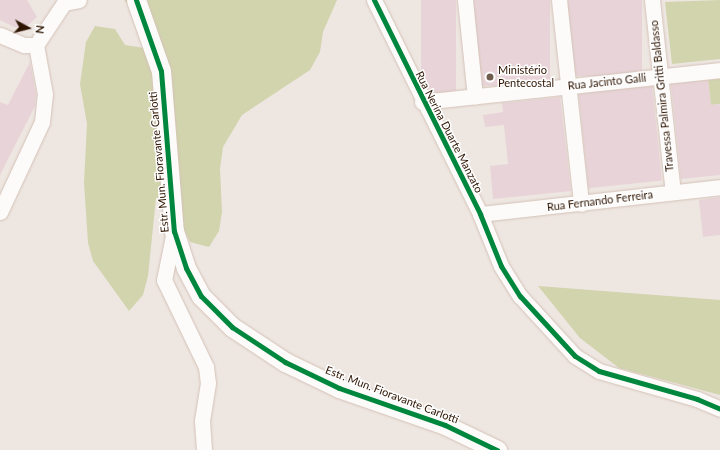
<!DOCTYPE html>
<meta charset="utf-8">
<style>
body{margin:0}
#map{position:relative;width:720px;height:450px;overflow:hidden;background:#eee6e1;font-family:Lato,sans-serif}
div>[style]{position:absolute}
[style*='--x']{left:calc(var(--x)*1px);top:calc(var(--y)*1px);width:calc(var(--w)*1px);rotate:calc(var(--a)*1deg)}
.green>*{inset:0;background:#d2d4ae}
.building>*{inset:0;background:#e8d4d8;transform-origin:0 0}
.roads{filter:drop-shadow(0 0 1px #d4c2b7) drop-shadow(0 0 1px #d4c2b7)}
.minor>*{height:15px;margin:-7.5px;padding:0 7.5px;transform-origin:7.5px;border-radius:7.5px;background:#fcfbfa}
.tertiary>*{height:19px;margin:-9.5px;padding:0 9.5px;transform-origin:9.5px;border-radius:9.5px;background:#fcfbfa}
.cycleway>*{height:5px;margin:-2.5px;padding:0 2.5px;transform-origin:2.5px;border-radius:2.5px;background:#00873e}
.dots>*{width:11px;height:11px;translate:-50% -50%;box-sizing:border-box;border:2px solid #fff;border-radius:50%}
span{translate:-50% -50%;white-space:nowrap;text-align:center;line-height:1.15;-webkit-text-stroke:3px #fff;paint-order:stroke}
.poi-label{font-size:11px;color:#2e1401}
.left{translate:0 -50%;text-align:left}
.street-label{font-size:11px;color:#2e1401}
.north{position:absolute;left:8px;top:8px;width:40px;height:40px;-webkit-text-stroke:3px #fff;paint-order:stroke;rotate:97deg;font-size:11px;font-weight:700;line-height:16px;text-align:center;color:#2e1401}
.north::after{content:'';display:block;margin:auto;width:14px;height:18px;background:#2e1401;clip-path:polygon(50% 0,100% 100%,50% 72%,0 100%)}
</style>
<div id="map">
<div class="green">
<div style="clip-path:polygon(124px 0,337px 0,323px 32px,320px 52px,310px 70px,242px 115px,223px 147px,220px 169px,222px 212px,219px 231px,209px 247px,190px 242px,173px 208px,156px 198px,148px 276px,143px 295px,129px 311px,93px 261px,88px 243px,84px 183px,87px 124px,80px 84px,86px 42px,95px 26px,115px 29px,125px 45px,144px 48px,135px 12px)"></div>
<div style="clip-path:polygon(720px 0,720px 59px,672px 64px,665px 2px)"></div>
<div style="clip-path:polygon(720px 79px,720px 104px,711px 105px,708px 80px)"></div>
<div style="clip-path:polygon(538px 286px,720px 300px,720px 395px,619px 368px,580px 338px)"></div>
</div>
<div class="building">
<div style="clip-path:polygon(0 0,27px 0,37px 17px,26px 27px,14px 27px,0 20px)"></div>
<div style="left:421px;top:0;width:35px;height:93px"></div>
<div style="left:474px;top:0;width:76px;height:86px"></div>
<div style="left:568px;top:0;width:74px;height:76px"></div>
<div style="clip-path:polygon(30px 62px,36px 94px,35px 106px,0 175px,0 102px,8px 105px)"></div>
<div style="clip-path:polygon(708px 80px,711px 105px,720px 104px,720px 175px,681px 179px,671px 84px)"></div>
<div style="left:652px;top:86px;width:95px;height:74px;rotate:84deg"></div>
<div style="clip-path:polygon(560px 97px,571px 191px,493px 199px,490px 166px,508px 164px,504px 125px,485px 127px,483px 115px,503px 112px,502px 103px)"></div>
<div style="clip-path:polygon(720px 197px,720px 235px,703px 237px,699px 200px)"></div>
</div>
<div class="roads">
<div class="minor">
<div style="--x:374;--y:0;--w:239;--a:63.6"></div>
<div style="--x:480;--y:214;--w:56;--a:68"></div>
<div style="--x:501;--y:266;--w:36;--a:58"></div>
<div style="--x:520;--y:296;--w:81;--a:47.5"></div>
<div style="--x:575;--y:356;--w:28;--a:32"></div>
<div style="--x:599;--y:371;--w:102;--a:15.9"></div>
<div style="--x:697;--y:399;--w:25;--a:23"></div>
<div style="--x:465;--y:0;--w:97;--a:84.1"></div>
<div style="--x:559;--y:0;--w:205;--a:83.8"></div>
<div style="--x:652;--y:0;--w:193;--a:83.8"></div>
<div style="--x:0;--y:35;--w:26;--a:23"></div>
<div style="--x:24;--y:45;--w:12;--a:0"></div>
<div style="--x:422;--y:102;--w:300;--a:-6.1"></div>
<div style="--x:0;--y:212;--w:99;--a:-65"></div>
<div style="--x:42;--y:122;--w:28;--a:-84"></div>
<div style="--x:45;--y:94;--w:50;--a:-100.4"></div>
<div style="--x:36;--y:45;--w:50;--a:-56.3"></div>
<div style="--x:64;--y:3;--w:15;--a:-11"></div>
<div style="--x:480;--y:214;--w:242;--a:-6.4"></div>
<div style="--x:174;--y:231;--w:50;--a:101.5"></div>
<div style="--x:164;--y:280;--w:97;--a:64.2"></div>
<div style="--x:206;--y:367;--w:16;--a:83"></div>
<div style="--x:208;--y:383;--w:38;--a:99"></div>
<div style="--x:202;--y:421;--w:29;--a:86"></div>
</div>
<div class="tertiary">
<div style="--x:136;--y:0;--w:75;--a:70.6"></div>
<div style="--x:161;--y:71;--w:161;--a:85.4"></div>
<div style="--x:174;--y:231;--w:39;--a:72"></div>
<div style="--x:186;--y:268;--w:32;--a:62"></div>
<div style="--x:201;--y:296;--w:44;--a:45"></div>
<div style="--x:232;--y:327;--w:64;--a:33.4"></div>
<div style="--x:285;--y:362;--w:60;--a:25.7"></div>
<div style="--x:339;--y:388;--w:112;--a:19.2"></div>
<div style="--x:445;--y:425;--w:58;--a:25.7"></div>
</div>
</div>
<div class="cycleway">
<div style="--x:136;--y:0;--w:75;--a:70.6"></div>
<div style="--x:161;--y:71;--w:161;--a:85.4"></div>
<div style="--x:174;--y:231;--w:39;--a:72"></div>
<div style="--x:186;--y:268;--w:32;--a:62"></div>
<div style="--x:201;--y:296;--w:44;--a:45"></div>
<div style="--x:232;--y:327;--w:64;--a:33.4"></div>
<div style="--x:285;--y:362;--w:60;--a:25.7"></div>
<div style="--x:339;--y:388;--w:112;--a:19.2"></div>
<div style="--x:445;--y:425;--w:58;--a:25.7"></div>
<div style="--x:374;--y:0;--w:239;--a:63.6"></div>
<div style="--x:480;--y:214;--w:56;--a:68"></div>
<div style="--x:501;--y:266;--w:36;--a:58"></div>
<div style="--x:520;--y:296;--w:81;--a:47.5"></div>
<div style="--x:575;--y:356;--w:28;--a:32"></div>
<div style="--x:599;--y:371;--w:102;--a:15.9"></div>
<div style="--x:697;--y:399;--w:25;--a:23"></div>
</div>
<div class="dots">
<div style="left:490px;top:77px;background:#715e4f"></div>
</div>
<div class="poi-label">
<span class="left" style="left:498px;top:77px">Ministério<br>Pentecostal</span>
</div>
<div class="street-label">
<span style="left:607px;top:82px;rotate:-6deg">Rua Jacinto Galli</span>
<span style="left:662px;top:96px;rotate:-96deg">Travessa Palmira Gritti Baldasso</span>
<span style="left:449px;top:132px;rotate:63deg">Rua Nerina Duarte Manzato</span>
<span style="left:159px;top:162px;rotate:-95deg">Estr. Mun. Fioravante Carlotti</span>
<span style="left:600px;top:201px;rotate:-7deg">Rua Fernando Ferreira</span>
<span style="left:392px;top:395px;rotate:21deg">Estr. Mun. Fioravante Carlotti</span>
</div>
<div class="north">N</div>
</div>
